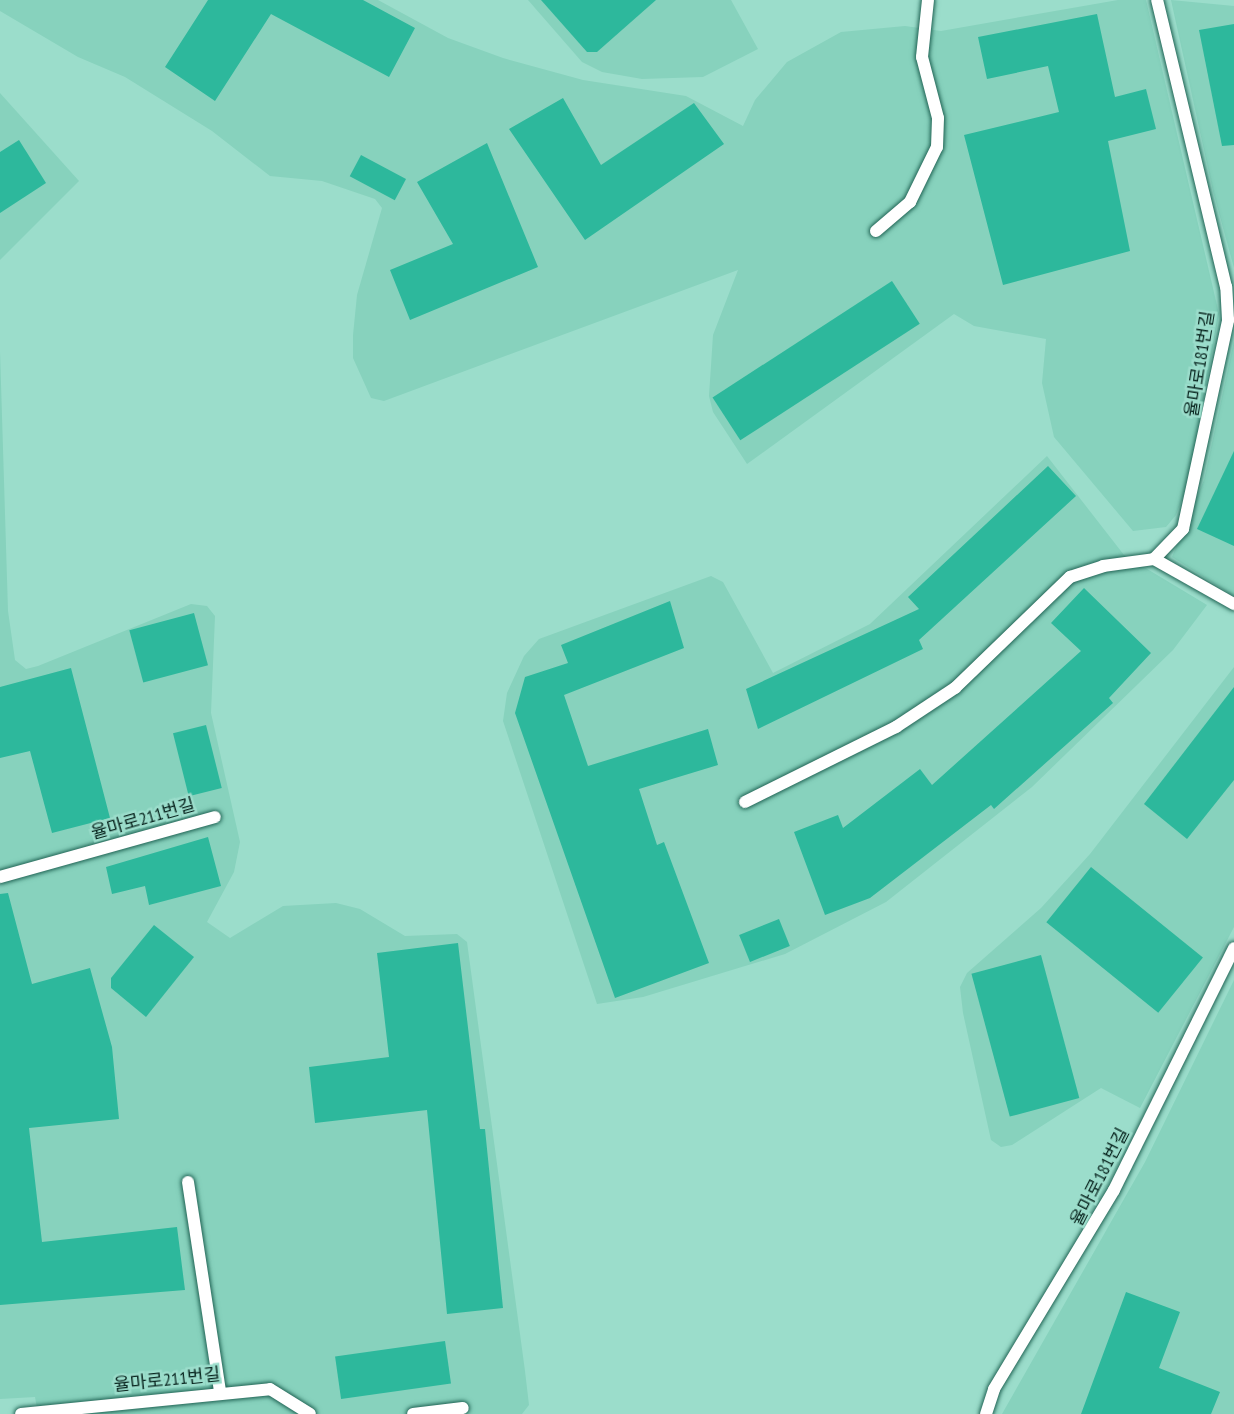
<!DOCTYPE html>
<meta charset="utf-8">
<style>
body{margin:0}
#map{position:relative;width:1234px;height:1414px;overflow:hidden;background:#9bddcb;font-family:"PT Sans Narrow","Noto Sans KR",sans-serif}
div>[style]{position:absolute}
[style*='--x']{left:calc(var(--x)*1px);top:calc(var(--y)*1px);width:calc(var(--w)*1px);rotate:calc(var(--a)*1deg)}
.built>*{inset:0;background:#87d2bd}
.building>*{inset:0;background:#2db89c;transform-origin:0 0}
.roads{filter:drop-shadow(0 0 2px #216455) drop-shadow(0 0 2px #216455)}
.service>*{height:12px;margin:-6px;padding:0 6px;transform-origin:6px;border-radius:6px;background:#fff}
span{translate:-50% -50%;white-space:nowrap;text-align:center;line-height:1.15;-webkit-text-stroke:5px #9bddcb;paint-order:stroke}
.street-label{font-size:18px;color:#09251f}
</style>
<div id="map">
<div class="built">
<div style="clip-path:polygon(0 0,378px 0,448px 38px,503px 58px,583px 80px,686px 96px,743px 126px,755px 100px,787px 62px,841px 32px,905px 26px,941px 31px,1118px 0,1146px 0,1219px 314px,1189px 481px,1176px 515px,1166px 527px,1133px 531px,1054px 437px,1042px 383px,1046px 339px,974px 326px,954px 314px,747px 464px,713px 412px,709px 396px,713px 335px,738px 270px,384px 401px,371px 398px,353px 358px,353px 335px,357px 295px,382px 208px,375px 199px,322px 181px,270px 176px,212px 131px,125px 77px,78px 57px,0 11px)"></div>
<div style="clip-path:polygon(528px 0,731px 0,758px 49px,703px 77px,642px 79px,602px 72px,582px 62px)"></div>
<div style="clip-path:polygon(1171px 0,1234px 6px,1234px 268px,1213px 191px)"></div>
<div style="clip-path:polygon(0 93px,79px 181px,0 260px)"></div>
<div style="clip-path:polygon(1234px 341px,1234px 596px,1172px 557px,1204px 480px)"></div>
<div style="clip-path:polygon(0 351px,8px 611px,15px 660px,26px 669px,38px 666px,191px 604px,207px 606px,215px 616px,211px 713px,240px 842px,234px 872px,207px 922px,230px 938px,283px 906px,336px 903px,360px 909px,405px 936px,457px 934px,467px 942px,525px 1371px,529px 1405px,522px 1414px,38px 1414px,35px 1397px,0 1399px)"></div>
<div style="clip-path:polygon(1047px 456px,1124px 555px,1207px 605px,1173px 650px,1032px 787px,886px 902px,785px 954px,643px 997px,597px 1004px,503px 721px,507px 693px,524px 656px,539px 639px,711px 576px,723px 582px,773px 673px,870px 624px)"></div>
<div style="clip-path:polygon(1234px 667px,1234px 927px,1140px 1108px,1101px 1088px,1012px 1145px,1001px 1147px,991px 1140px,963px 1013px,960px 987px,967px 973px,1041px 908px,1090px 854px)"></div>
<div style="clip-path:polygon(1234px 980px,1234px 1414px,1002px 1414px,1145px 1162px)"></div>
</div>
<div class="building">
<div style="clip-path:polygon(208px 0,363px 0,415px 28px,389px 77px,271px 14px,215px 101px,165px 67px)"></div>
<div style="clip-path:polygon(541px 0,656px 0,597px 52px,587px 52px)"></div>
<div style="clip-path:polygon(1097px 14px,1115px 97px,1146px 89px,1156px 129px,1108px 141px,1130px 251px,1003px 285px,964px 135px,1059px 112px,1048px 66px,987px 79px,978px 37px)"></div>
<div style="clip-path:polygon(1234px 24px,1234px 145px,1222px 146px,1199px 30px)"></div>
<div style="clip-path:polygon(563px 98px,601px 165px,694px 103px,724px 144px,585px 240px,509px 129px)"></div>
<div style="clip-path:polygon(19px 140px,46px 183px,0 213px,0 152px)"></div>
<div style="clip-path:polygon(487px 143px,538px 267px,410px 320px,390px 270px,453px 244px,417px 182px)"></div>
<div style="left:361px;top:155px;width:51px;height:24px;rotate:28deg"></div>
<div style="left:892px;top:281px;width:51px;height:214px;rotate:57deg"></div>
<div style="clip-path:polygon(1234px 451px,1234px 546px,1197px 529px)"></div>
<div style="clip-path:polygon(1048px 466px,1076px 496px,919px 640px,923px 649px,758px 729px,746px 689px,919px 609px,908px 597px)"></div>
<div style="clip-path:polygon(1084px 588px,1151px 653px,1109px 698px,1113px 703px,994px 809px,991px 805px,870px 898px,825px 915px,794px 832px,838px 815px,843px 828px,920px 769px,932px 785px,1081px 651px,1051px 623px)"></div>
<div style="clip-path:polygon(670px 601px,684px 648px,564px 695px,588px 766px,708px 729px,718px 765px,639px 789px,657px 845px,664px 842px,709px 963px,615px 998px,515px 713px,525px 677px,568px 663px,561px 645px)"></div>
<div style="left:194px;top:613px;width:54px;height:67px;rotate:75deg"></div>
<div style="clip-path:polygon(71px 668px,110px 818px,52px 833px,30px 751px,0 758px,0 687px)"></div>
<div style="clip-path:polygon(1234px 687px,1234px 780px,1187px 839px,1144px 804px)"></div>
<div style="left:206px;top:725px;width:65px;height:34px;rotate:76deg"></div>
<div style="clip-path:polygon(208px 837px,221px 886px,149px 905px,145px 886px,112px 894px,106px 867px)"></div>
<div style="left:1091px;top:867px;width:144px;height:71px;rotate:39deg"></div>
<div style="clip-path:polygon(8px 893px,32px 984px,90px 968px,112px 1047px,119px 1119px,29px 1128px,42px 1242px,177px 1227px,185px 1290px,0 1305px,0 894px)"></div>
<div style="left:779px;top:919px;width:29px;height:43px;rotate:68deg"></div>
<div style="clip-path:polygon(154px 925px,194px 957px,146px 1017px,111px 988px,111px 978px)"></div>
<div style="clip-path:polygon(458px 943px,480px 1129px,485px 1129px,503px 1308px,447px 1314px,427px 1110px,315px 1123px,309px 1067px,389px 1057px,377px 953px)"></div>
<div style="left:1041px;top:955px;width:148px;height:72px;rotate:75deg"></div>
<div style="clip-path:polygon(1126px 1292px,1180px 1312px,1159px 1368px,1220px 1392px,1211px 1414px,1081px 1414px)"></div>
<div style="left:445px;top:1341px;width:43px;height:111px;rotate:82deg"></div>
</div>
<div class="roads">
<div class="service">
<div style="--x:876;--y:231;--w:45;--a:-40.5"></div>
<div style="--x:910;--y:202;--w:61;--a:-63.9"></div>
<div style="--x:937;--y:147;--w:29;--a:-88"></div>
<div style="--x:938;--y:118;--w:63;--a:-104.7"></div>
<div style="--x:922;--y:57;--w:57;--a:-84"></div>
<div style="--x:1154;--y:559;--w:92;--a:29.4"></div>
<div style="--x:745;--y:802;--w:169;--a:-26.4"></div>
<div style="--x:896;--y:727;--w:71;--a:-33.5"></div>
<div style="--x:955;--y:688;--w:160;--a:-44"></div>
<div style="--x:1070;--y:577;--w:35;--a:-18"></div>
<div style="--x:1103;--y:566;--w:51;--a:-7.8"></div>
<div style="--x:1154;--y:559;--w:42;--a:-46"></div>
<div style="--x:1183;--y:529;--w:214;--a:-77.8"></div>
<div style="--x:1228;--y:320;--w:33;--a:-93"></div>
<div style="--x:1226;--y:287;--w:295;--a:-103.5"></div>
<div style="--x:0;--y:877;--w:223;--a:-15.6"></div>
<div style="--x:188;--y:1182;--w:211;--a:81.3"></div>
<div style="--x:21;--y:1414;--w:250;--a:-5.7"></div>
<div style="--x:270;--y:1389;--w:47;--a:32"></div>
<div style="--x:413;--y:1414;--w:50;--a:-6.8"></div>
<div style="--x:986;--y:1414;--w:26;--a:-72"></div>
<div style="--x:994;--y:1389;--w:232;--a:-58.9"></div>
<div style="--x:1114;--y:1190;--w:270;--a:-63.6"></div>
</div>
</div>
<div class="street-label">
<span style="left:1200px;top:364px;rotate:-81deg">율마로181번길</span>
<span style="left:143px;top:819px;rotate:-16deg">율마로211번길</span>
<span style="left:1100px;top:1177px;rotate:-63deg">율마로181번길</span>
<span style="left:167px;top:1380px;rotate:-6deg">율마로211번길</span>
</div>
</div>
